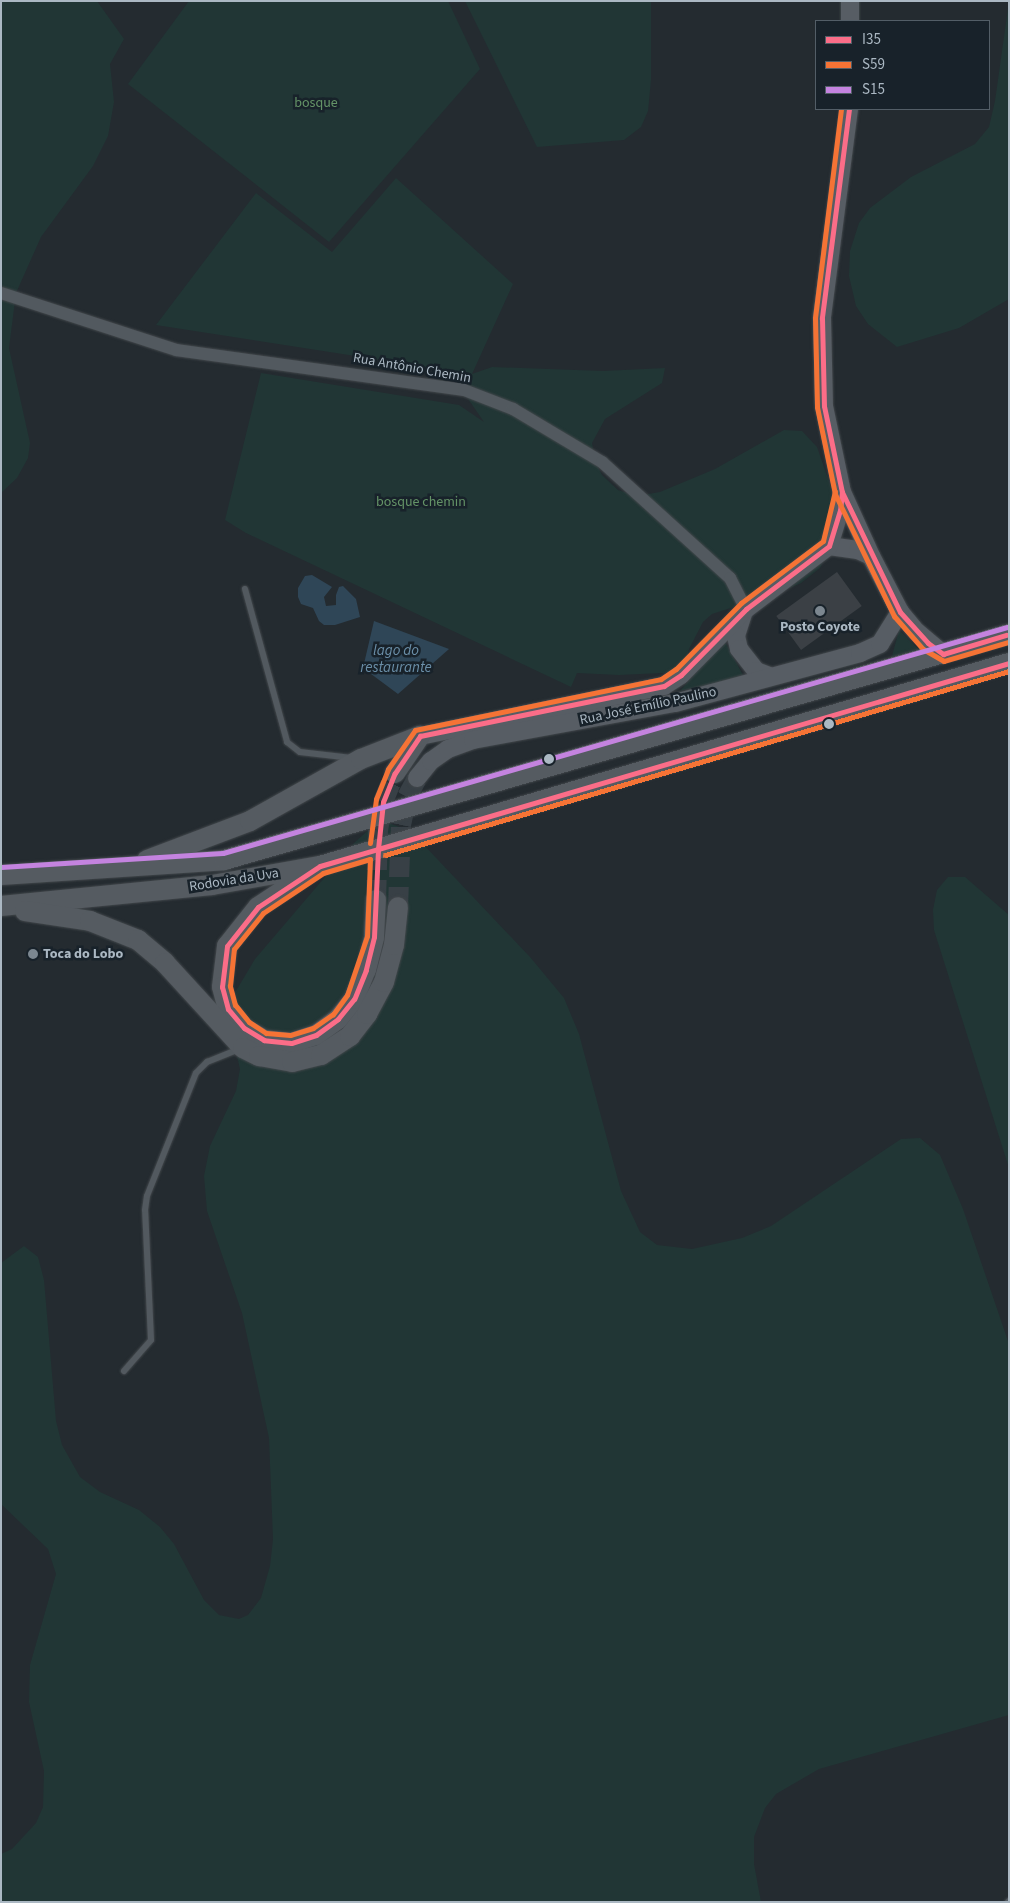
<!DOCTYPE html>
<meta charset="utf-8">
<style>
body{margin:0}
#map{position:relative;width:1010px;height:1903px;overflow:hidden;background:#242b30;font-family:"Source Sans 3",sans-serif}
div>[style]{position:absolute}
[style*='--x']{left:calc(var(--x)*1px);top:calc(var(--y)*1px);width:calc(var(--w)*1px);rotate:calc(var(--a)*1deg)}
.green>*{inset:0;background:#213635}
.water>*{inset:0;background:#2f4657}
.building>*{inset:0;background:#3b4045;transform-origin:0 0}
.primary-tunnel>*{height:20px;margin-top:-10px;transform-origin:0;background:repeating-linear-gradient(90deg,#384046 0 20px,transparent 0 30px)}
.roads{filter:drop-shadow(0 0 1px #42474b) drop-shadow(0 0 1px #42474b)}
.lane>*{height:6px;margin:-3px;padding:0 3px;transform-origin:3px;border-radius:3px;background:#52595f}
.street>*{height:12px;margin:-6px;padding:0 6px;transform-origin:6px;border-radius:6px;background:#52595f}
.secondary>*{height:18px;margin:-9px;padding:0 9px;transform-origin:9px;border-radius:9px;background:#575d64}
.primary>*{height:20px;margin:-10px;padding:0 10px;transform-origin:10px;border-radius:10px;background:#555b61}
.bus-1>*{height:5px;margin:-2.5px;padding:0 2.5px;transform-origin:2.5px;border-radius:2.5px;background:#fb6d88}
.bus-2>*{height:5px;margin:-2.5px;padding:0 2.5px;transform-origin:2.5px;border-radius:2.5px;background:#f57335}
.bus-3>*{height:5px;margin:-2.5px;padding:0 2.5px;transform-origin:2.5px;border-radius:2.5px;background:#c483df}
.dots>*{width:14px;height:14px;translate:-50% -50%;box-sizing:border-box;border:2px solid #18222a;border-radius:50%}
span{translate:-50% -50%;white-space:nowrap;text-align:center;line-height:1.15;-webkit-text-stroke:5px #18222a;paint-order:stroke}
.park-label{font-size:14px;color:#649367}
.street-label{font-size:14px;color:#abb8c3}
.poi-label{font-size:14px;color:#abb8c3;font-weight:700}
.left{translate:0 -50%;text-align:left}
.water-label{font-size:15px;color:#6b8fa8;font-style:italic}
.frame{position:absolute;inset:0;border:2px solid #abb8c3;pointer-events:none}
.legend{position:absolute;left:815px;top:20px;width:175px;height:90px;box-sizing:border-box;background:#18222a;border:1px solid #535e67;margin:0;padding:6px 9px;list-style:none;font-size:15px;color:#abb8c3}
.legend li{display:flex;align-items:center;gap:10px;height:25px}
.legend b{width:25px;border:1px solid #535e67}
</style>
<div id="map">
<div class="green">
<div style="clip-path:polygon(1px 1px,97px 1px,124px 39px,110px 64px,114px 102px,108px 136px,93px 166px,41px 237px,16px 293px,9px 348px,30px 443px,28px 458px,17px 478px,1px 493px)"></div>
<div style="clip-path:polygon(189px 1px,448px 1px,480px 69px,329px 242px,128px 84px)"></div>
<div style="clip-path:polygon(465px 1px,651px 1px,651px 80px,648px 111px,641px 127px,624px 140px,537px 147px)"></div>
<div style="clip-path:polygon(1009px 1px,1009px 299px,959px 328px,897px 347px,868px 324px,856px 306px,849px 276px,850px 251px,859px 223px,870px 208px,911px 177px,975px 144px,989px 127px,995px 101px)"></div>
<div style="clip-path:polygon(396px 178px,513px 284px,472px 374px,492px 367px,603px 371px,665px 368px,662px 383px,605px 419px,592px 443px,595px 461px,602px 475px,618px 490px,637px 496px,660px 492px,715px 469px,784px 430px,802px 431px,817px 447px,834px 496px,832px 545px,820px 568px,801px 583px,783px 591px,712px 614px,703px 622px,689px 649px,684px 672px,619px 675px,577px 673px,571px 687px,246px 533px,225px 520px,261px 373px,459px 405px,484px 422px,464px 393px,467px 376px,471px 374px,156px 325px,256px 193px,332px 252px)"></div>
<div style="clip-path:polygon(899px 630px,921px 652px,891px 660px)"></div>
<div style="clip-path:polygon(724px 640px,744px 677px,680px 691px)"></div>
<div style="clip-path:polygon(389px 823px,407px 830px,422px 843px,530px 957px,564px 998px,579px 1034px,621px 1191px,640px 1232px,657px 1245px,692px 1249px,742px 1238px,771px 1226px,901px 1139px,920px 1138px,940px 1155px,963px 1209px,1009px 1344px,1009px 1715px,819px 1769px,776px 1794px,765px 1808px,754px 1837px,754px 1864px,761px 1902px,1px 1902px,1px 1854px,12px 1849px,36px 1823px,43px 1807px,44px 1771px,29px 1702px,30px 1665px,56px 1574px,48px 1549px,1px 1504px,1px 1263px,24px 1246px,38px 1257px,44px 1280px,56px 1421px,62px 1445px,80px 1477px,100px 1492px,139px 1510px,160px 1527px,174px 1544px,204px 1600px,219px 1615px,239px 1619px,248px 1615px,261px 1598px,270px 1566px,273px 1539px,269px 1438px,242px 1313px,207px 1211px,204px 1176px,210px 1146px,236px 1091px,240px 1069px,229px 1022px,230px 1001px,255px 959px,354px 843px,373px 826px)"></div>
<div style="clip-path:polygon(948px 877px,965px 877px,1009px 915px,1009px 1168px,934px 930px,933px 910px,937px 890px)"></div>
</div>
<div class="water">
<div style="clip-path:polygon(312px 575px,332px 587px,324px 597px,326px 606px,336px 605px,336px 595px,339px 587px,343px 586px,356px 599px,360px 617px,335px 625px,324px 625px,319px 621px,313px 608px,301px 604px,298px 597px,298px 588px,305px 576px)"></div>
<div style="clip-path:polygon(374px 621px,449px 649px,398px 694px,363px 668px)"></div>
</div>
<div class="building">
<div style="left:837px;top:572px;width:42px;height:75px;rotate:54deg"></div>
</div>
<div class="primary-tunnel">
<div style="--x:376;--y:900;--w:70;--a:-88.4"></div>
<div style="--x:378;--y:830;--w:28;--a:-80"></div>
<div style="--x:383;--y:802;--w:31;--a:-68"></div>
<div style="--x:398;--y:907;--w:82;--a:-87.9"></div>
<div style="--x:401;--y:825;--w:29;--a:-78"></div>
<div style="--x:407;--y:797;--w:21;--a:-62"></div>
</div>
<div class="roads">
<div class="lane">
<div style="--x:245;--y:589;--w:159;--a:74.6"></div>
<div style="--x:287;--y:742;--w:16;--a:38"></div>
<div style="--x:300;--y:752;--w:52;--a:6.6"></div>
<div style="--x:124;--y:1371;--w:41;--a:-48.9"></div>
<div style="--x:151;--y:1340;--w:130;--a:-92.6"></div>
<div style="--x:145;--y:1210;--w:14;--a:-82"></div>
<div style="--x:147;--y:1196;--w:132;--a:-68.3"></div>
<div style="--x:196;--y:1073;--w:16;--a:-45"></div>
<div style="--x:207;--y:1062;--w:35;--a:-22"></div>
<div style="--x:1008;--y:1902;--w:1;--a:-45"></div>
</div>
<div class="street">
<div style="--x:1;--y:293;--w:184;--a:18"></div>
<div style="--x:176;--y:350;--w:291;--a:7.9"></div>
<div style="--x:464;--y:390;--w:53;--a:21.2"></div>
<div style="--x:513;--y:409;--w:104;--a:30.8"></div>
<div style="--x:602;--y:462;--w:173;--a:42.2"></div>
<div style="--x:730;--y:578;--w:35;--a:63"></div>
</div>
<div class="secondary">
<div style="--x:850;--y:1;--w:20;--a:90"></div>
<div style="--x:849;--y:109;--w:211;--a:97.4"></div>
<div style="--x:822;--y:318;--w:88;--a:88.7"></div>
<div style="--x:824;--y:406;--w:88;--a:78.2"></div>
<div style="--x:842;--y:492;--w:70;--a:65.6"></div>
<div style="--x:871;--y:556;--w:63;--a:62.6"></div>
<div style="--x:900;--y:612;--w:26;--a:50"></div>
<div style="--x:917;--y:632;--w:34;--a:40"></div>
<div style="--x:829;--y:546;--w:29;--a:8"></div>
<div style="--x:858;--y:550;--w:14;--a:25"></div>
<div style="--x:743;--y:614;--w:23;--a:108"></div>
<div style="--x:736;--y:636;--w:13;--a:77"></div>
<div style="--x:739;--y:649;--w:28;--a:52"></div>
<div style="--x:756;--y:671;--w:14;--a:21"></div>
<div style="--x:420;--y:736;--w:249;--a:-11.6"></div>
<div style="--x:664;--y:686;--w:20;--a:-33"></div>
<div style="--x:681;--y:675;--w:93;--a:-45.4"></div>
<div style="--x:746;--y:609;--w:104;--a:-37.2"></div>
<div style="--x:829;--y:546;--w:37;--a:-73"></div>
<div style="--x:840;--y:511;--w:18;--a:-84"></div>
<div style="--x:417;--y:778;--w:22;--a:-51"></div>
<div style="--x:431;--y:761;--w:21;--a:-35"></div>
<div style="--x:448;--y:749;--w:27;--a:-20"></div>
<div style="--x:473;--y:740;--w:205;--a:-10.4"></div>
<div style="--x:675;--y:703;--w:192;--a:-15.1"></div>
<div style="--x:860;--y:653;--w:22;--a:-24"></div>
<div style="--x:880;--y:644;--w:38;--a:-58"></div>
</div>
<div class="primary">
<div style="--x:395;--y:773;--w:45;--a:-56"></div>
<div style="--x:147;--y:860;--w:110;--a:-20.7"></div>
<div style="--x:250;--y:821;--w:127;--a:-29.2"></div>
<div style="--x:361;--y:759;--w:63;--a:-21.3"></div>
<div style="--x:312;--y:871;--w:65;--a:146.3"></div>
<div style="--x:258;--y:907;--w:50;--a:128.5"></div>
<div style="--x:227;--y:946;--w:41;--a:97"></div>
<div style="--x:222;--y:987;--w:23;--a:75"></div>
<div style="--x:228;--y:1009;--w:25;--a:50"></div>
<div style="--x:244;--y:1028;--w:23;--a:31"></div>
<div style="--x:264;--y:1040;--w:27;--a:6"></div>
<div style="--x:291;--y:1043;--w:26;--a:-18"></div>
<div style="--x:316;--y:1035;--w:27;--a:-36"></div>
<div style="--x:338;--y:1019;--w:26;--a:-51"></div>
<div style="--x:354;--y:999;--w:31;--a:-68"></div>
<div style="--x:366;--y:970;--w:34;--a:-76"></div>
<div style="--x:374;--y:937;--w:37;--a:-87"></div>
<div style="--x:1;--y:875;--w:224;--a:-3.8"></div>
<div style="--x:224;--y:860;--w:817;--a:-16.06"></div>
<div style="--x:1;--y:906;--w:212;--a:-5.7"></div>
<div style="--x:212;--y:885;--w:110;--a:-10"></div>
<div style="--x:320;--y:866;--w:718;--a:-16.42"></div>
<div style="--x:25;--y:911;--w:66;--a:8.7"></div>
<div style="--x:90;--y:921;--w:52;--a:21.6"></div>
<div style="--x:138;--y:940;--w:35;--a:40"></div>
<div style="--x:165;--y:963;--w:115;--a:47.5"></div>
<div style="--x:243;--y:1048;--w:18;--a:27"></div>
<div style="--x:259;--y:1056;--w:34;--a:10"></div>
<div style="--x:292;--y:1062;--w:30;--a:-14"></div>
<div style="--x:321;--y:1055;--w:35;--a:-33"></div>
<div style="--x:350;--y:1036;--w:28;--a:-52"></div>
<div style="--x:367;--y:1014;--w:36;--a:-62"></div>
<div style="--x:384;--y:982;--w:38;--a:-75"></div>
<div style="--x:394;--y:945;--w:38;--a:-84"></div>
</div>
</div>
<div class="bus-1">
<div style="--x:849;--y:109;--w:211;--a:97.4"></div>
<div style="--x:822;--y:318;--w:88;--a:88.7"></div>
<div style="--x:824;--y:406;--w:88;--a:78.2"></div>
<div style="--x:842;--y:492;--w:133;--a:64.2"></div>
<div style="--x:900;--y:612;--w:42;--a:47.9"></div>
<div style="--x:928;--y:643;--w:19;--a:36"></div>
<div style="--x:943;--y:654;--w:66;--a:-16.8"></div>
<div style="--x:378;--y:849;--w:88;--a:92.6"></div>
<div style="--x:374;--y:937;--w:34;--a:104"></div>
<div style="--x:366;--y:970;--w:31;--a:112"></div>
<div style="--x:354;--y:999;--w:26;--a:129"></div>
<div style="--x:338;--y:1019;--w:27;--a:144"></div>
<div style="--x:316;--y:1035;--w:26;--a:162"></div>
<div style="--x:291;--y:1043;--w:27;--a:-174"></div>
<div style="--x:264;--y:1040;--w:23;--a:-149"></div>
<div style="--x:244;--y:1028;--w:25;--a:-130"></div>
<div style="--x:228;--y:1009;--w:23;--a:-105"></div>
<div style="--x:222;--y:987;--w:41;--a:-83"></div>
<div style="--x:227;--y:946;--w:50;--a:-51.5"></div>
<div style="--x:258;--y:907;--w:74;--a:-33.5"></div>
<div style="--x:320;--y:866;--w:60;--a:-16.3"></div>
<div style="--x:378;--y:849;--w:47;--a:-83.9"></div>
<div style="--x:383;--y:802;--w:31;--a:-68"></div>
<div style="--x:395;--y:773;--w:45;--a:-56"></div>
<div style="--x:420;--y:736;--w:249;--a:-11.6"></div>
<div style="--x:664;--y:686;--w:20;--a:-33"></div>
<div style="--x:681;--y:675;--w:93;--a:-45.4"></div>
<div style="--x:746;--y:609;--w:104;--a:-37.2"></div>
<div style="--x:829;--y:546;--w:37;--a:-73"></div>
<div style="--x:840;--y:511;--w:19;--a:-84"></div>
<div style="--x:378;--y:849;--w:658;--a:-16.42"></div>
</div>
<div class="bus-2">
<div style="--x:841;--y:109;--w:211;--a:97.1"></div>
<div style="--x:815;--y:318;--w:89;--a:88.7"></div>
<div style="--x:817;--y:407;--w:89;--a:78.3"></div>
<div style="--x:835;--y:494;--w:136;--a:64.2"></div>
<div style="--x:894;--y:616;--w:44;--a:48.7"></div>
<div style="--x:923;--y:649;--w:24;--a:30"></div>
<div style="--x:944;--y:661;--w:67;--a:-16.5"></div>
<div style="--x:370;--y:843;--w:44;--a:-82.2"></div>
<div style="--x:376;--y:799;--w:32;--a:-68"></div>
<div style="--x:388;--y:769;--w:47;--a:-55.3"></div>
<div style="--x:415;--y:730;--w:251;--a:-11.7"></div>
<div style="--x:661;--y:679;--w:18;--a:-34"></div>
<div style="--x:676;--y:669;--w:93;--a:-45.4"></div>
<div style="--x:741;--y:603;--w:103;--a:-37.1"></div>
<div style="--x:823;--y:541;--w:51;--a:-76.5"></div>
<div style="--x:385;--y:855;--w:651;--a:-16.43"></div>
<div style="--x:370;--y:859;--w:77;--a:92.2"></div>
<div style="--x:367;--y:936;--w:62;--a:108.7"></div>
<div style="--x:347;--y:995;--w:24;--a:126"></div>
<div style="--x:333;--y:1014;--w:24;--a:145"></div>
<div style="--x:313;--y:1028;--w:24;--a:163"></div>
<div style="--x:290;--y:1035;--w:24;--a:-175"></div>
<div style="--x:266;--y:1033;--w:20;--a:-147"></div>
<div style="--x:249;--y:1022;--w:22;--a:-129"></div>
<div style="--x:235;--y:1005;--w:20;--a:-105"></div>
<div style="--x:230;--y:986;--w:37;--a:-84"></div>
<div style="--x:234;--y:949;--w:46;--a:-51.1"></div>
<div style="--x:263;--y:913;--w:72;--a:-33.7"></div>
<div style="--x:323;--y:873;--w:49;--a:-16.6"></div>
</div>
<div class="bus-3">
<div style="--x:1;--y:867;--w:222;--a:-3.6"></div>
<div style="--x:223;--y:853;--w:816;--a:-16.08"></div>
</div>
<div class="dots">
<div style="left:820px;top:611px;background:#7c8790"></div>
<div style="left:829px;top:724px;background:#abb8c3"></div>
<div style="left:549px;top:759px;background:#abb8c3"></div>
<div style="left:33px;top:954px;background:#7c8790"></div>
</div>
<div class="park-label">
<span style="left:316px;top:103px">bosque</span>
<span style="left:421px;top:502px">bosque chemin</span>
</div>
<div class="street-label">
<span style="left:412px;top:368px;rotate:10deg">Rua Antônio Chemin</span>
<span style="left:648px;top:706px;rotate:-12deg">Rua José Emílio Paulino</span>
<span style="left:234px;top:880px;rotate:-9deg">Rodovia da Uva</span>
</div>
<div class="poi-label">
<span style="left:820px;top:627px">Posto Coyote</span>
<span class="left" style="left:43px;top:954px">Toca do Lobo</span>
</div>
<div class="water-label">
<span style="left:396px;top:659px">lago do<br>restaurante</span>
</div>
<div class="frame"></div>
<ul class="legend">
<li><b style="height:6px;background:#fb6d88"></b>I35</li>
<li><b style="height:6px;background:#f57335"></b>S59</li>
<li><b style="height:6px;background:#c483df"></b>S15</li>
</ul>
</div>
